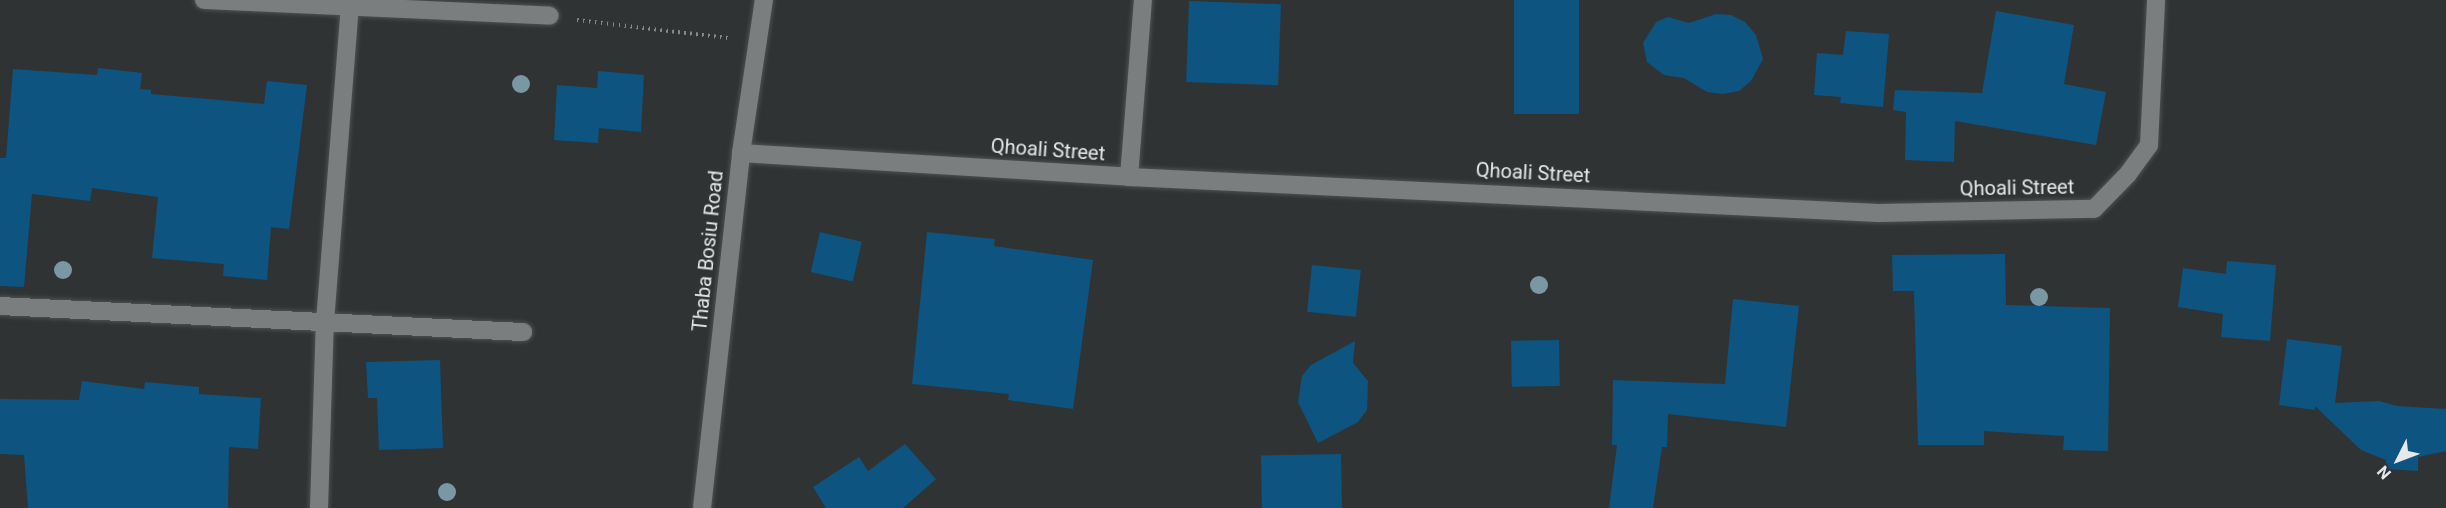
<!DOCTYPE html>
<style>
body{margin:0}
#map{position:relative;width:2446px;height:508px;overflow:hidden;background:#303334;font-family:Roboto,sans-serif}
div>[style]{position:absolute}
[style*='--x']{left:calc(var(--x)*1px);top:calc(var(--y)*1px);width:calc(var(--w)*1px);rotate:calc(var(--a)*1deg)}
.building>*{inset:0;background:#0d5481;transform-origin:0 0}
.path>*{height:4px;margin-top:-2px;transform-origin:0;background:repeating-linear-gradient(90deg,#86898a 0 1.5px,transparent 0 6px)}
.roads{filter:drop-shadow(0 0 2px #4e5051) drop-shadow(0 0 2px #4e5051)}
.minor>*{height:18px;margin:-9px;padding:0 9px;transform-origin:9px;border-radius:9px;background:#7a7e7f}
.tertiary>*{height:18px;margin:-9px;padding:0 9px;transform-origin:9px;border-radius:9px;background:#7a7e7f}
.trees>*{width:18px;height:18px;margin:-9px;border-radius:50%;background:#7998a3}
span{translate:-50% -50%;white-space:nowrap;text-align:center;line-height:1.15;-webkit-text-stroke:4.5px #303334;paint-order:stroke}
.street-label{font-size:20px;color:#e6e8e9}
.north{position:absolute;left:2368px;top:430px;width:60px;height:60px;-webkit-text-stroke:4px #303334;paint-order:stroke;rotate:228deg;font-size:16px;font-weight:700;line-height:24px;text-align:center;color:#e6e8e9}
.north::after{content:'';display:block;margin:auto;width:21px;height:27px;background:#e6e8e9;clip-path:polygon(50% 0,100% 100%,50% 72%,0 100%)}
</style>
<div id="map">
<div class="building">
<div style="left:1514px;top:0;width:65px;height:114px"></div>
<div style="left:1189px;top:1px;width:92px;height:81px;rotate:2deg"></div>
<div style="clip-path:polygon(1996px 11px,2074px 25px,2064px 84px,2106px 92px,2096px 145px,1955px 121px,1954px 162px,1905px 160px,1906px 112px,1893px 110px,1895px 90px,1982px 93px)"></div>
<div style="clip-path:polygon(1716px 14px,1731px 15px,1745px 22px,1756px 35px,1763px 59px,1751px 81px,1739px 91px,1723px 94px,1707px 92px,1684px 78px,1664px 75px,1647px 62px,1643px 43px,1656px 22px,1668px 17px,1689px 23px)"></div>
<div style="clip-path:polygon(1846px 31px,1889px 34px,1883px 107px,1840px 103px,1841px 97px,1814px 95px,1817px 53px,1843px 55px)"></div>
<div style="clip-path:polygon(98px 68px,142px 73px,140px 89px,151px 90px,151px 94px,264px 104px,267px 81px,307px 85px,289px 229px,271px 227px,267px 280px,223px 276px,224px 264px,152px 258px,158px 197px,92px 188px,90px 201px,32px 194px,24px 287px,0 286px,0 158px,6px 158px,13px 69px,97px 75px)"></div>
<div style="clip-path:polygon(598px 71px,644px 75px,641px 132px,599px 128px,598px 143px,554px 140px,557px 85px,597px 88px)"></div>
<div style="left:820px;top:232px;width:43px;height:41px;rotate:13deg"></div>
<div style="clip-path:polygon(927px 232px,995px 239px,994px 246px,1093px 260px,1073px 409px,1008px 400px,1009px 394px,912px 384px)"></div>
<div style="clip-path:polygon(2005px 254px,2006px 305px,2110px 308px,2108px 451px,2063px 450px,2064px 436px,1984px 431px,1984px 445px,1918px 445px,1914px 291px,1893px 291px,1892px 255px)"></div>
<div style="clip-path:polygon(2227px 261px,2276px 265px,2270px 341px,2221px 337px,2223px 314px,2178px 307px,2183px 268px,2226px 274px)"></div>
<div style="left:1312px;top:265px;width:49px;height:47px;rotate:6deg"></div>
<div style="clip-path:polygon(1733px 299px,1799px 306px,1786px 427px,1668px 414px,1667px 447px,1662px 447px,1653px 508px,1609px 508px,1617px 445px,1612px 445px,1613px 380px,1725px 384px)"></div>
<div style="clip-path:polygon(2287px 339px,2342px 346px,2335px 403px,2379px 401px,2397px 406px,2446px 409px,2446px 451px,2418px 457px,2418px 471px,2385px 469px,2386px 460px,2361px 450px,2315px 406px,2315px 410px,2279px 405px)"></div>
<div style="left:1559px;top:340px;width:46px;height:48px;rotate:89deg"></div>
<div style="clip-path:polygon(1355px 341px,1353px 363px,1368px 381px,1367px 410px,1358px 422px,1318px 443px,1298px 402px,1302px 376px,1311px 365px)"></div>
<div style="clip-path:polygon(440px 360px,443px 448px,379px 450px,377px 398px,368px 398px,366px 362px)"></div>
<div style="clip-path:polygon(82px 381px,144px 389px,145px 382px,199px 387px,199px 394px,261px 398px,258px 449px,229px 447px,228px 508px,28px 508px,24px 455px,0 454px,0 399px,79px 400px)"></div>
<div style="clip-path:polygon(905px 444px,936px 479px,903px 508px,826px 508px,813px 487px,859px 457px,868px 471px)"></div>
<div style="left:1341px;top:454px;width:54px;height:80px;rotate:89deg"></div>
</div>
<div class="path">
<div style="--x:577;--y:20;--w:152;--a:6.8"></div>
</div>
<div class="roads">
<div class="minor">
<div style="--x:204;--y:0;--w:346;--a:2.6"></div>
<div style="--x:741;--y:153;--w:389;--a:3.5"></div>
<div style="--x:1129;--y:177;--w:750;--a:2.75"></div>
<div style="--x:1878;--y:213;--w:216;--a:-1.1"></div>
<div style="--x:2094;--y:209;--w:49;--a:-45.8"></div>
<div style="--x:2128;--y:174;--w:36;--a:-54"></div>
<div style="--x:2149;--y:145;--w:145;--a:-87.2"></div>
<div style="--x:1129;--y:177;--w:178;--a:-85.5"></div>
<div style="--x:0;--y:306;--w:524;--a:2.85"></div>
<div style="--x:319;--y:508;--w:186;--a:-88.2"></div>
<div style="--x:325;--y:322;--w:316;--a:-85.5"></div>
</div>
<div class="tertiary">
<div style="--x:702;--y:508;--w:357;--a:-83.7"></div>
<div style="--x:741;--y:153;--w:155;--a:-81.5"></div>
</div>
</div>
<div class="trees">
<div style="left:521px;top:84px"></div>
<div style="left:63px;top:270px"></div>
<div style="left:1539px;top:285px"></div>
<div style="left:2039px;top:297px"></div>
<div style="left:447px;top:492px"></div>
</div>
<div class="street-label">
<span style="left:1048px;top:150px;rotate:4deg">Qhoali Street</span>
<span style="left:1533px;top:173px;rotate:3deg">Qhoali Street</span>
<span style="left:2017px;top:188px;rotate:-1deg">Qhoali Street</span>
<span style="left:708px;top:251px;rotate:-84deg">Thaba Bosiu Road</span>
</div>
<div class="north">N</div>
</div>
